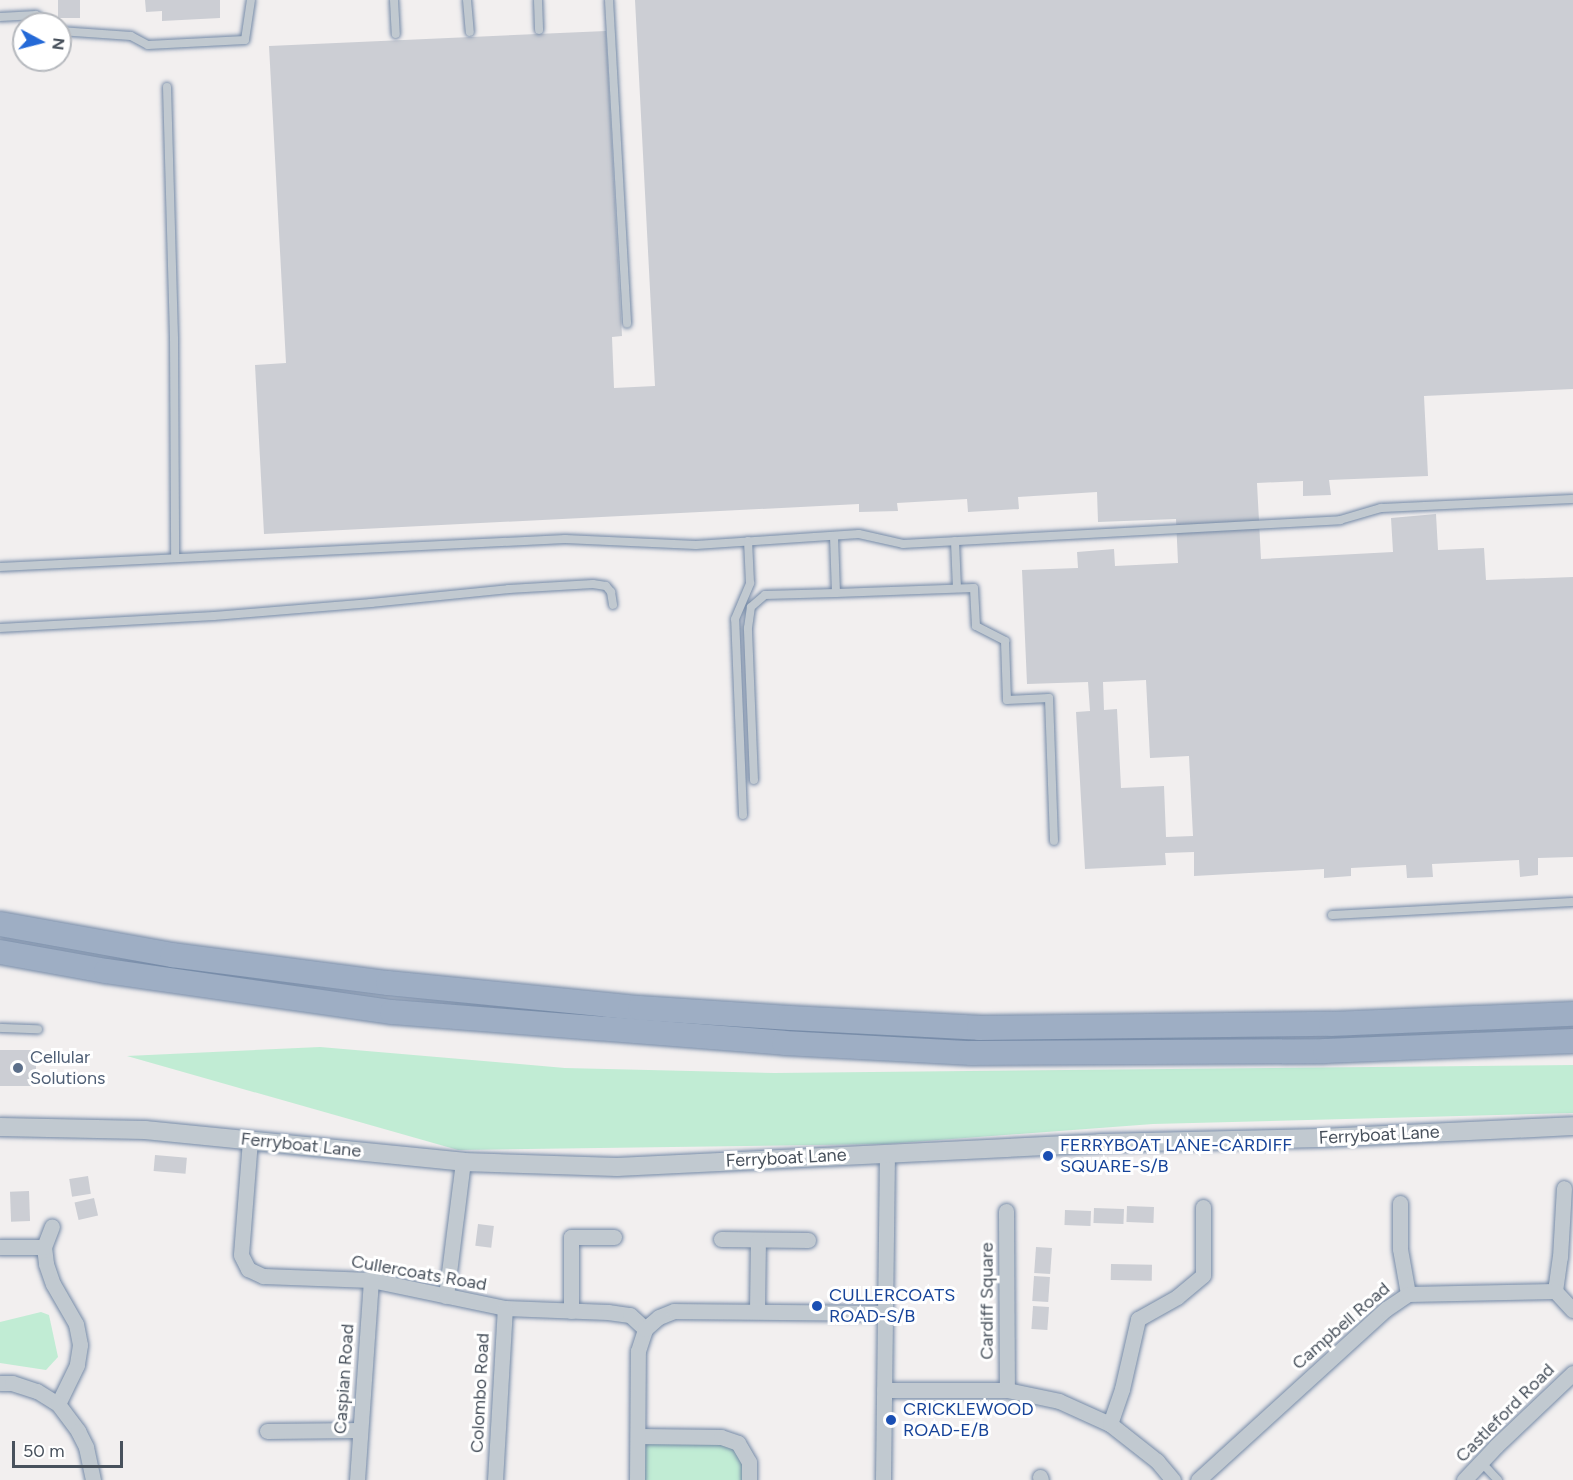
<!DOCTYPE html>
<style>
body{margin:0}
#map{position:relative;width:1573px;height:1480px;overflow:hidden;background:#f2efef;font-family:Figtree,sans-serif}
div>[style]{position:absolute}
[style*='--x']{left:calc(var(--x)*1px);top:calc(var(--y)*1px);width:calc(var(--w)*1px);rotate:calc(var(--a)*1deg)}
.green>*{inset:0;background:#c1ecd4}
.building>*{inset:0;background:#ccced4;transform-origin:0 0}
.roads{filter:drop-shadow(0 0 2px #758aa7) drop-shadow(0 0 2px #758aa7)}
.service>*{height:8px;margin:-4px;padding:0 4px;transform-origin:4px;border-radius:4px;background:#c1c9d0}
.minor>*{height:15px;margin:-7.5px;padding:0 7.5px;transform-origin:7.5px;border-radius:7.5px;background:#c1c9d0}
.tertiary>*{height:18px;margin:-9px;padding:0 9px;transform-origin:9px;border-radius:9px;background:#c1c9d0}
.trunk>*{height:24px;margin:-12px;padding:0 12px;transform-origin:12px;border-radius:12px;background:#9eaec4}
.dots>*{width:16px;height:16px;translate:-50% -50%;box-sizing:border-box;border:3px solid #fff;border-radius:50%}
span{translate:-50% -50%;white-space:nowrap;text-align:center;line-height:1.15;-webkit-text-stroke:6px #fff;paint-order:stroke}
.service-label{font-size:18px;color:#4e5e75}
.left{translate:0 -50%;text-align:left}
.street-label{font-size:18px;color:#48515c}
.transit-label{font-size:18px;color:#164399}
.north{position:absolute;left:12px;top:12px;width:60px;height:60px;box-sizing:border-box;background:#fff;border:2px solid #b6b9be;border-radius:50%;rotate:97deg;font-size:16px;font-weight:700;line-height:24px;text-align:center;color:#48515c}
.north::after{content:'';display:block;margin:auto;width:21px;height:27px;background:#2469d7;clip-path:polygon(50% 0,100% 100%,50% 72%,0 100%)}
.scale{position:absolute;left:12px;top:1441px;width:111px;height:27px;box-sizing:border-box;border:3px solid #48515c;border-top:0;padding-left:8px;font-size:18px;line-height:21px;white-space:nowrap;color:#48515c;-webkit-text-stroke:4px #fff;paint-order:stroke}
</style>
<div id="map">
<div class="green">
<div style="clip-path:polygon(320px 1047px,565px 1068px,774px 1073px,1573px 1065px,1573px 1113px,1153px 1124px,886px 1144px,458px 1150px,127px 1056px)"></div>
<div style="clip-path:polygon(41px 1312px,49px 1315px,58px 1357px,46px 1370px,0 1363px,0 1322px)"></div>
<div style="clip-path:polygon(638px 1436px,738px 1443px,749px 1480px,637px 1480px)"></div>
</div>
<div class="building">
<div style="left:58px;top:0;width:22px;height:18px"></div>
<div style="clip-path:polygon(145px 0,220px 0,220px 18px,162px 21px,162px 11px,146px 12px)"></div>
<div style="clip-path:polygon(evenodd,635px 0,1573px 0,1573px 389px,1424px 396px,1428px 476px,1329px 480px,1331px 495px,1303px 496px,1303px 481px,1257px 483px,1261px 559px,1393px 552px,1391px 518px,1436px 514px,1438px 550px,1484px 548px,1486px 580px,1573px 577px,1573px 857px,1538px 858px,1538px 875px,1520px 877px,1519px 860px,1432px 864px,1433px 877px,1407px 878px,1406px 865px,1351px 868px,1351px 876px,1324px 878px,1324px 869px,1194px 876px,1194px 852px,1165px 853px,1166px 865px,1085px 869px,1076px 712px,1090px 711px,1088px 682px,1027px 684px,1022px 570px,1078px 568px,1077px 552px,1114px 549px,1115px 566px,1178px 563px,1176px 519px,1098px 522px,1097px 492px,1018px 497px,1019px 509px,968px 512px,967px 499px,897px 503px,898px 511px,859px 512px,859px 504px,264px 534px,255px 365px,286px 363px,269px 46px,606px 31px,622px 336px,612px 337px,614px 388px,655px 386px,635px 0,1146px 680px,1150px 758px,1189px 756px,1193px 836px,1166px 837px,1164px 786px,1121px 788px,1117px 709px,1104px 710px,1103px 682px,1146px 680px)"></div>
<div style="left:0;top:1050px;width:36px;height:36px"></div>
<div style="left:155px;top:1155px;width:32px;height:16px;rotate:5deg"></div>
<div style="left:88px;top:1176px;width:18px;height:19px;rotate:81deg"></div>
<div style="left:29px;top:1191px;width:30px;height:19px;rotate:88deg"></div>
<div style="left:94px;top:1198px;width:18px;height:20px;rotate:77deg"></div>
<div style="left:1127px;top:1206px;width:27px;height:16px;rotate:2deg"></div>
<div style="left:1094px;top:1208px;width:30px;height:15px;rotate:2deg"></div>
<div style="left:1065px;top:1210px;width:26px;height:15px;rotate:2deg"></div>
<div style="left:478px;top:1224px;width:16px;height:22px;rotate:7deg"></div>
<div style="left:1036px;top:1247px;width:16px;height:26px;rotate:4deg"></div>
<div style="left:1111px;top:1264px;width:41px;height:16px;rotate:1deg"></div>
<div style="left:1034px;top:1276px;width:16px;height:25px;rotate:4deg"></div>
<div style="left:1033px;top:1306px;width:16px;height:23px;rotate:4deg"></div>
</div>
<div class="roads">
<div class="service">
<div style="--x:394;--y:0;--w:34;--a:87"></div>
<div style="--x:467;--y:0;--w:32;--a:85"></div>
<div style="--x:538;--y:0;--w:30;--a:88"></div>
<div style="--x:609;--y:0;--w:324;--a:86.8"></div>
<div style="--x:0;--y:17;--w:36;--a:-3"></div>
<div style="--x:36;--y:15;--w:17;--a:33"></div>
<div style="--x:60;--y:31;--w:71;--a:4"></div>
<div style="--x:131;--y:36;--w:19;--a:28"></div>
<div style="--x:148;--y:45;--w:97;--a:-3"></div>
<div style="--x:245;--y:40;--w:40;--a:-81.5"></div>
<div style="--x:167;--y:87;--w:252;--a:88.4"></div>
<div style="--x:174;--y:339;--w:219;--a:89.7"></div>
<div style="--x:834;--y:536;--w:57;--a:88"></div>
<div style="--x:836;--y:593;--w:138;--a:-2.1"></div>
<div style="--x:974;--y:588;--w:38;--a:87"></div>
<div style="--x:976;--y:626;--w:33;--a:27"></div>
<div style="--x:1005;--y:641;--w:59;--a:88.1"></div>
<div style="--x:1007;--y:700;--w:42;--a:-2.7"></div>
<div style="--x:1049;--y:698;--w:143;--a:88"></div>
<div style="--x:955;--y:541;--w:47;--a:87.6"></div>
<div style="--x:0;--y:567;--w:566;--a:-2.84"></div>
<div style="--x:565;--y:539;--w:131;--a:2.6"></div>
<div style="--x:696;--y:545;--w:163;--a:-3.9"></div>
<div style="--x:859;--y:534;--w:45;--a:12.8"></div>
<div style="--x:903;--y:544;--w:438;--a:-3.1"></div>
<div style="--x:1340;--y:520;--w:43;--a:-16.3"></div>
<div style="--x:1381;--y:508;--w:192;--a:-2.7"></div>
<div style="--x:0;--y:628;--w:214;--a:-3.2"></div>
<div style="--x:214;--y:616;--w:158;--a:-4.7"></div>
<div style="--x:371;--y:603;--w:139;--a:-5.8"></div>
<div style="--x:509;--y:589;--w:84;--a:-3.4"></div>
<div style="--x:593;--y:584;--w:13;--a:9"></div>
<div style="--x:606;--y:586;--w:8;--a:50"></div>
<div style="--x:611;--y:592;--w:13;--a:81"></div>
<div style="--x:754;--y:780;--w:152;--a:-92.3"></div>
<div style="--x:748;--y:628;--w:21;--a:-82"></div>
<div style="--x:751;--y:607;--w:18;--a:-41"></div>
<div style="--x:765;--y:595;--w:71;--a:-1.6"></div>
<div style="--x:743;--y:815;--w:196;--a:-92.3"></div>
<div style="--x:735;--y:619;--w:39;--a:-67"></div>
<div style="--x:750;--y:583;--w:42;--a:-92.7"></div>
<div style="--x:1332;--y:915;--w:241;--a:-3.1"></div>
<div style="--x:0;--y:1028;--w:38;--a:2"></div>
<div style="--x:1481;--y:1462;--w:25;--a:47"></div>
</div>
<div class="minor">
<div style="--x:250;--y:1140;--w:115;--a:94.5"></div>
<div style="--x:241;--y:1255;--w:16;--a:63"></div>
<div style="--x:248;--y:1269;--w:17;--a:25"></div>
<div style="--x:263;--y:1276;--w:108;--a:2.1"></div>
<div style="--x:371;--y:1280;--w:137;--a:11.8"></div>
<div style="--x:505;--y:1308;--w:103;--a:2.2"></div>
<div style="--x:608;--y:1312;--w:22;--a:8"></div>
<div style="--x:630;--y:1315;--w:21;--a:43"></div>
<div style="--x:1400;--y:1203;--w:46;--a:90"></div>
<div style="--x:1400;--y:1249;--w:46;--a:79.9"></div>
<div style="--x:1006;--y:1211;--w:179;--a:89.7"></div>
<div style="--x:721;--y:1239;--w:87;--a:0.7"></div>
<div style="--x:0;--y:1247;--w:44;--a:0"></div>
<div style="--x:44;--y:1247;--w:17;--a:83"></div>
<div style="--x:46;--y:1264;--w:21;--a:71"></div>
<div style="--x:53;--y:1284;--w:46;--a:60.1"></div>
<div style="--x:76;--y:1324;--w:21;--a:79"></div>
<div style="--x:80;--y:1345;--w:20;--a:99"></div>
<div style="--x:77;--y:1365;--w:43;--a:116"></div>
<div style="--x:44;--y:1247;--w:22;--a:-69"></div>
<div style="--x:1555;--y:1291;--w:34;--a:-82"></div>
<div style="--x:1560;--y:1257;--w:69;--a:-86.7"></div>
<div style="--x:446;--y:1296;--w:135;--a:-82.8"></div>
<div style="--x:757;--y:1310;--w:70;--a:-89.2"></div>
<div style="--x:571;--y:1311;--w:74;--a:-90"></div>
<div style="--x:571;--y:1237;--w:43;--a:0"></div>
<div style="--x:0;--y:1383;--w:12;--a:0"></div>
<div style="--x:12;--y:1383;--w:26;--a:18"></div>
<div style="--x:37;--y:1391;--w:25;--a:32"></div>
<div style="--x:58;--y:1404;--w:34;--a:53"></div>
<div style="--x:78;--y:1431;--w:18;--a:63"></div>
<div style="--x:86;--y:1447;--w:34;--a:78"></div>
<div style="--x:884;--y:1390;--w:123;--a:0"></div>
<div style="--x:1007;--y:1390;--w:53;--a:11.9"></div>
<div style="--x:1059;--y:1401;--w:56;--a:24.3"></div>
<div style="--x:1110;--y:1424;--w:60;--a:38.2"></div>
<div style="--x:1157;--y:1461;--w:25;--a:50"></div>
<div style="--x:1110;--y:1424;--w:37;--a:-71"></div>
<div style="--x:1122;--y:1389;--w:72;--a:-77.1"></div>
<div style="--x:1138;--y:1319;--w:45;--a:-29.4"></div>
<div style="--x:1177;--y:1297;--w:34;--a:-40"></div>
<div style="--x:1203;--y:1275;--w:68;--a:-90"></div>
<div style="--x:267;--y:1431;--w:92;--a:-0.6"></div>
<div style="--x:638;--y:1436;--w:83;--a:0.7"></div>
<div style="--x:721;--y:1437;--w:18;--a:19"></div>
<div style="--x:738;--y:1443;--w:22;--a:60"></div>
<div style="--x:749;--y:1462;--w:18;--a:90"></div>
<div style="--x:1040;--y:1477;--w:3;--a:72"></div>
<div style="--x:357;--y:1480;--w:200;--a:-86"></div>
<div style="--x:495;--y:1480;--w:172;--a:-86.7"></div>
<div style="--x:637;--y:1480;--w:129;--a:-89.6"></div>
<div style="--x:638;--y:1351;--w:23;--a:-72"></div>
<div style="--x:645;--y:1329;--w:18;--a:-41"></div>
<div style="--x:659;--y:1317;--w:16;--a:-22"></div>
<div style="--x:674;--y:1311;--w:211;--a:0.5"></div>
<div style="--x:883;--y:1480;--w:328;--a:-89.3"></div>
<div style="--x:1198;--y:1480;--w:254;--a:-42.3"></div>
<div style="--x:1386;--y:1309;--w:27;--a:-34"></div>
<div style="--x:1408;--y:1294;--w:147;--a:-1.2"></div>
<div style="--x:1555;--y:1291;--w:26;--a:47"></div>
<div style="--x:1464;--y:1480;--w:47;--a:-46.7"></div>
<div style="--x:1496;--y:1446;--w:106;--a:-43.5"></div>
</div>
<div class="tertiary">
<div style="--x:0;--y:1127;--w:145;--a:1.2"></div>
<div style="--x:145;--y:1130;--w:320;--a:5.7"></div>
<div style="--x:463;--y:1162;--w:154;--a:1.9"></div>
<div style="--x:617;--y:1167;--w:484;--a:-2.8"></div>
<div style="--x:1100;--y:1143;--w:221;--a:-1.3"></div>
<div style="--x:1321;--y:1138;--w:252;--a:-2.7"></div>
</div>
<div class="trunk">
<div style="--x:0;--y:924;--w:175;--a:10.2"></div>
<div style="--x:172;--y:955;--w:218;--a:7.4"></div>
<div style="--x:388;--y:983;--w:253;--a:5.7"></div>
<div style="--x:640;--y:1008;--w:151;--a:3.8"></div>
<div style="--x:791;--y:1018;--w:188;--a:3"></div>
<div style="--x:979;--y:1028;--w:352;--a:-0.7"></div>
<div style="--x:1331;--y:1024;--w:242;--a:-2.4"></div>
<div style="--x:0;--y:952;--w:108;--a:10.2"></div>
<div style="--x:106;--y:971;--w:289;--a:8.2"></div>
<div style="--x:392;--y:1012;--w:393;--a:4.5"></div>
<div style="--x:784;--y:1043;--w:187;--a:3.1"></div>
<div style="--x:971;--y:1053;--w:354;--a:-0.3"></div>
<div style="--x:1325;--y:1051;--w:248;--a:-2.3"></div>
</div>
</div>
<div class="dots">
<div style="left:18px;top:1068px;background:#5c6f8a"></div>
<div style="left:1048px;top:1156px;background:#1a4fb4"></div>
<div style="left:817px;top:1306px;background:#1a4fb4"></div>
<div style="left:891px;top:1420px;background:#1a4fb4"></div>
</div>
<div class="service-label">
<span class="left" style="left:30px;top:1068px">Cellular<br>Solutions</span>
</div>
<div class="street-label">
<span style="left:1379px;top:1135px;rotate:-3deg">Ferryboat Lane</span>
<span style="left:301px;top:1145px;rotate:6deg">Ferryboat Lane</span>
<span style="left:786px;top:1158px;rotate:-3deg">Ferryboat Lane</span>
<span style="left:419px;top:1273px;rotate:10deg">Cullercoats Road</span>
<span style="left:987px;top:1301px;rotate:-90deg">Cardiff Square</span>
<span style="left:1341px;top:1326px;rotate:-41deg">Campbell Road</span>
<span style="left:344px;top:1379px;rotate:-86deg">Caspian Road</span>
<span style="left:480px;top:1393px;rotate:-87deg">Colombo Road</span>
<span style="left:1505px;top:1413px;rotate:-45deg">Castleford Road</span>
</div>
<div class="transit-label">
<span class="left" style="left:1060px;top:1156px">FERRYBOAT LANE-CARDIFF<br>SQUARE-S/B</span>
<span class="left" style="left:829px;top:1306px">CULLERCOATS<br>ROAD-S/B</span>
<span class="left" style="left:903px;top:1420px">CRICKLEWOOD<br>ROAD-E/B</span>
</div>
<div class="north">N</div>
<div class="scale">50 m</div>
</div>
